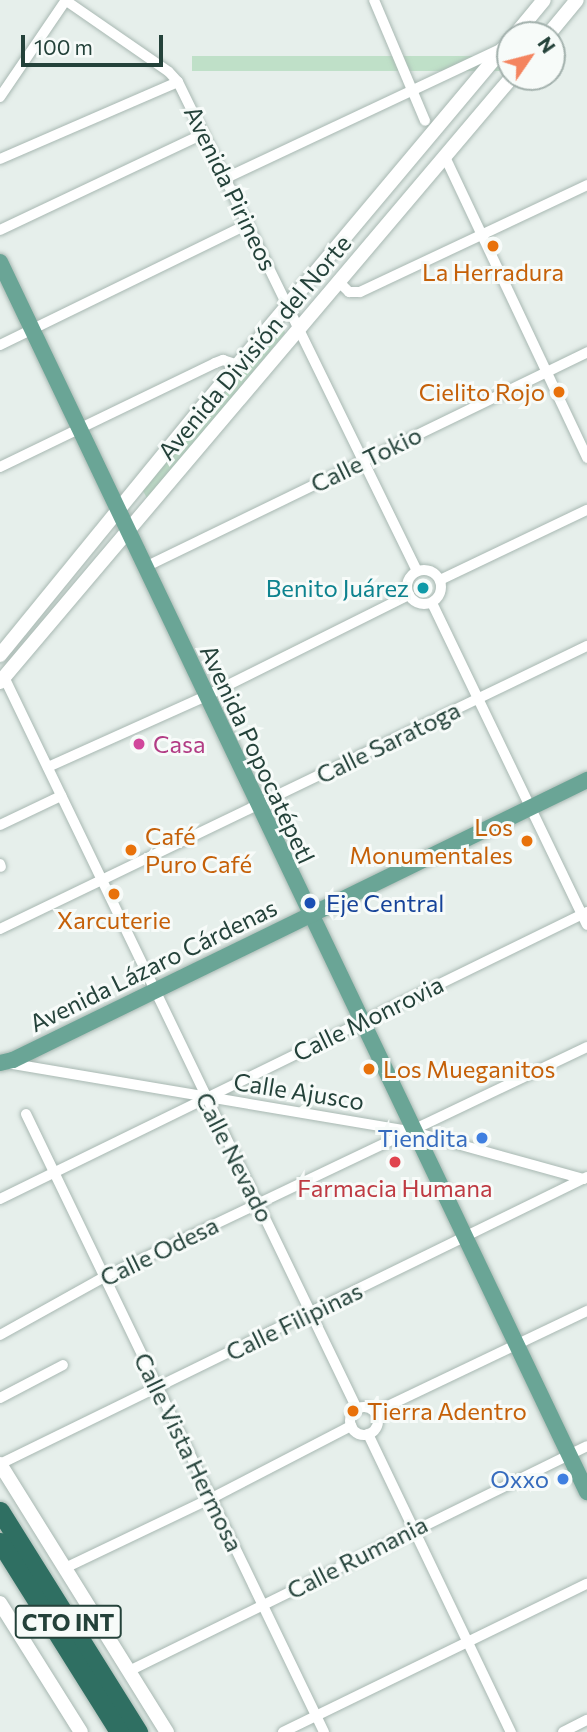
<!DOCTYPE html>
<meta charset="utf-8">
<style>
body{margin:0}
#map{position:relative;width:587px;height:1732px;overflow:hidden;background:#e6efeb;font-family:Commissioner,sans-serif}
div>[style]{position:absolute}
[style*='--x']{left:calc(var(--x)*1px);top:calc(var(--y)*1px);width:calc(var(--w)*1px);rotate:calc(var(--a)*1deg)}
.green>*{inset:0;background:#bfe0c8;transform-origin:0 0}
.roads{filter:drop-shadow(0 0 2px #a8b8b2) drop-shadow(0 0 2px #a8b8b2)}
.street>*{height:10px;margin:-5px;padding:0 5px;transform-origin:5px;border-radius:5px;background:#fff}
.street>.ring{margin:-5px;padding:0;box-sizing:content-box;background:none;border:10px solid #fff;border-radius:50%}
.secondary>*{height:14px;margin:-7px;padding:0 7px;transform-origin:7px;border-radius:7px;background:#fff}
.primary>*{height:16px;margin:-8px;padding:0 8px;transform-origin:8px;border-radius:8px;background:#6aa596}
.highway>*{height:19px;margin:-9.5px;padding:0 9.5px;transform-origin:9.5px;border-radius:9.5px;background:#2f6f62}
.dots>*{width:19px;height:19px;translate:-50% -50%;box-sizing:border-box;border:4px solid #f7fbf9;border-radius:50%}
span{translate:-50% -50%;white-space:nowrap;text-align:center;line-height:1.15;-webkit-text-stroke:6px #f7fbf9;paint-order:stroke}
.shield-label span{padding:2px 5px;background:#f7fbf9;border:2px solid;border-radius:5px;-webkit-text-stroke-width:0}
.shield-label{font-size:23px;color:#24423a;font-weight:700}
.street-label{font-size:24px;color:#24423a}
.food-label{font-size:24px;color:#c56008}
.right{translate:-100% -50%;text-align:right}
.left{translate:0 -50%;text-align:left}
.culture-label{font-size:24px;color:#0d838f}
.hotel-label{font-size:24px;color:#b23c85}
.transit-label{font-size:24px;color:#164399}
.shop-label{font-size:24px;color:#366cbe}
.health-label{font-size:24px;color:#be3a42}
.north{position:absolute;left:496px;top:21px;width:70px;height:70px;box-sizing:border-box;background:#f7fbf9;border:2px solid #a3b1ad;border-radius:50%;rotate:55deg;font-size:19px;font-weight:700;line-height:28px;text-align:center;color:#24423a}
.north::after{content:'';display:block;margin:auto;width:24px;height:32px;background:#f4845f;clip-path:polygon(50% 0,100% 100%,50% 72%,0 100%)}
.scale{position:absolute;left:21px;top:35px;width:142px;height:32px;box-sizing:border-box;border:4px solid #24423a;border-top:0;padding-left:9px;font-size:21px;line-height:24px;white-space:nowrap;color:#24423a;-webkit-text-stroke:5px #f7fbf9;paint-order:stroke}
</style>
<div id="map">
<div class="green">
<div style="left:510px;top:56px;width:15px;height:318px;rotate:90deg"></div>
<div style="clip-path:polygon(282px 322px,285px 333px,148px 500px,142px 489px)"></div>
</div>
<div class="roads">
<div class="street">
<div style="--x:65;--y:0;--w:126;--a:34.7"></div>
<div style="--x:169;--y:72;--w:13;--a:48"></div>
<div style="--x:178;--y:82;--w:544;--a:63.95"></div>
<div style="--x:374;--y:0;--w:131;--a:67.1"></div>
<div style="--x:0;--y:97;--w:117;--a:-55.8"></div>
<div style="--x:445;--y:157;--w:333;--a:64.7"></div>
<div style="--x:0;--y:159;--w:194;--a:-23.4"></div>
<div style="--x:226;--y:178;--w:307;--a:-25.2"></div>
<div style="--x:0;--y:230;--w:225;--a:-25.3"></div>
<div style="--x:338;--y:281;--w:16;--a:45"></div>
<div style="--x:349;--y:292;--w:11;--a:0"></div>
<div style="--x:360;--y:292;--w:251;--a:-25.2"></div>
<div style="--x:0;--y:345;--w:276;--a:-26"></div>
<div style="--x:0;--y:467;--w:239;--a:-25.8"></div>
<div style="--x:215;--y:363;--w:9;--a:-21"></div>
<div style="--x:223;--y:360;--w:16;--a:18"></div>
<div style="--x:145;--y:567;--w:492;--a:-25.9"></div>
<div class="ring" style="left:407px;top:570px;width:24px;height:24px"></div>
<div style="--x:440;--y:580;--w:163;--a:-25.5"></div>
<div style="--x:432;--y:603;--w:357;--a:64.3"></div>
<div style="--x:4;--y:677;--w:813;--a:64.25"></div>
<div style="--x:48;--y:767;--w:173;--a:-24.2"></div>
<div style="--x:206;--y:696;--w:227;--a:-26.5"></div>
<div style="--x:0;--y:825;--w:68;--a:-25.4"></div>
<div style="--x:0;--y:864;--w:3;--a:72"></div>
<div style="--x:0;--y:929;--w:652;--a:-25.74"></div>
<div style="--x:7;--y:1063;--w:413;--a:9.6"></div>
<div style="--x:414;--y:1132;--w:176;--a:15.5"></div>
<div style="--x:26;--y:1114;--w:686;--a:64.26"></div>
<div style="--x:0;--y:1199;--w:653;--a:-26.06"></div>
<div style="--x:0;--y:1335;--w:119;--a:-29.1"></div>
<div style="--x:104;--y:1277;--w:535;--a:-25.46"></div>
<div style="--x:0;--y:1398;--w:71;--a:-27.6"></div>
<div class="ring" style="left:350px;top:1407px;width:18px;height:18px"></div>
<div style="--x:375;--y:1412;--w:235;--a:-25.5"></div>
<div style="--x:368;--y:1434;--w:331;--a:64.4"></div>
<div style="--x:0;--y:1464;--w:653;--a:-26.06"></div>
<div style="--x:65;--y:1568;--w:163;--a:-25.5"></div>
<div style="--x:212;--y:1498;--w:157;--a:-27.4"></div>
<div style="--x:129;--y:1671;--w:510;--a:-26.16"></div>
<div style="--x:283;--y:1732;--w:338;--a:-26"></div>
<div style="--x:563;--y:1732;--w:27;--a:-27"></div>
</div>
<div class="secondary">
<div style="--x:515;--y:35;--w:45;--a:-50.4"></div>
<div style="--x:548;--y:35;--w:45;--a:-50.4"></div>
<div style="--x:0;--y:655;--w:315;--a:-50.8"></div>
<div style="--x:199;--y:411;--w:483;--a:-50"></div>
<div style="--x:0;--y:682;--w:793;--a:-49.76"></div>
<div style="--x:0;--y:1464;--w:316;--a:58.1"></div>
<div style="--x:0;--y:1603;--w:152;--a:57.9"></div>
</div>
<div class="primary">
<div style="--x:0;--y:262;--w:1363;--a:64.49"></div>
<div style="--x:0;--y:1063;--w:13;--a:-13"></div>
<div style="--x:13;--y:1060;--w:639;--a:-26"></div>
</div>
<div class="highway">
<div style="--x:0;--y:1511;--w:261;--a:58"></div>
<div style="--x:0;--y:1542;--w:224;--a:57.9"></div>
</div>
</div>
<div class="dots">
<div style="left:493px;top:246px;background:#e8710a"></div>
<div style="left:559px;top:392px;background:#e8710a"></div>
<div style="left:423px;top:588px;background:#0f9aa8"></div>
<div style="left:139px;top:744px;background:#d1479c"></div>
<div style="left:527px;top:841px;background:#e8710a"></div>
<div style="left:131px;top:850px;background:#e8710a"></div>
<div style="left:114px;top:894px;background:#e8710a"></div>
<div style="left:310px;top:903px;background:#1a4fb4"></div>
<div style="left:369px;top:1069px;background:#e8710a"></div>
<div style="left:482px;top:1138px;background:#3f7fe0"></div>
<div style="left:395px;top:1162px;background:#e0444e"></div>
<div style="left:353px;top:1411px;background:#e8710a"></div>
<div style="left:563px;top:1479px;background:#3f7fe0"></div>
</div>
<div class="shield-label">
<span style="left:68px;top:1622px">CTO INT</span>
</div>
<div class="street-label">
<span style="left:231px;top:188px;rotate:64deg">Avenida Pirineos</span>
<span style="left:254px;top:347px;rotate:-50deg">Avenida División del Norte</span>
<span style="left:366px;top:459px;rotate:-26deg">Calle Tokio</span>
<span style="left:388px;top:742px;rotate:-26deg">Calle Saratoga</span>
<span style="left:258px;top:754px;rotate:65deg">Avenida Popocatépetl</span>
<span style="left:153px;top:965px;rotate:-26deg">Avenida Lázaro Cárdenas</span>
<span style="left:368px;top:1018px;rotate:-26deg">Calle Monrovia</span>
<span style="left:299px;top:1091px;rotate:9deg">Calle Ajusco</span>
<span style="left:235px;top:1157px;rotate:63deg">Calle Nevado</span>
<span style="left:159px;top:1251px;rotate:-26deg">Calle Odesa</span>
<span style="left:294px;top:1321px;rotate:-26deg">Calle Filipinas</span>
<span style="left:189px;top:1452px;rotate:64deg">Calle Vista Hermosa</span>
<span style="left:357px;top:1557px;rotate:-27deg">Calle Rumania</span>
</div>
<div class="food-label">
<span style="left:493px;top:272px">La Herradura</span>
<span class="right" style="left:545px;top:392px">Cielito Rojo</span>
<span class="right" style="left:513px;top:841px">Los<br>Monumentales</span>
<span class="left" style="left:145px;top:850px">Café<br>Puro Café</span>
<span style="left:114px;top:920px">Xarcuterie</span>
<span class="left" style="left:383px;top:1069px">Los Mueganitos</span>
<span class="left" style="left:367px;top:1411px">Tierra Adentro</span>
</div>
<div class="culture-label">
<span class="right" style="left:409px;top:588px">Benito Juárez</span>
</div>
<div class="hotel-label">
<span class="left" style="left:153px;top:744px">Casa</span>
</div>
<div class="transit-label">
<span class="left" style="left:326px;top:903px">Eje Central</span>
</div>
<div class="shop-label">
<span class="right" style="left:468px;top:1138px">Tiendita</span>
<span class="right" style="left:549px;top:1479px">Oxxo</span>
</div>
<div class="health-label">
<span style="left:395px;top:1188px">Farmacia Humana</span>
</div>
<div class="north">N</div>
<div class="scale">100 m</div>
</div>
